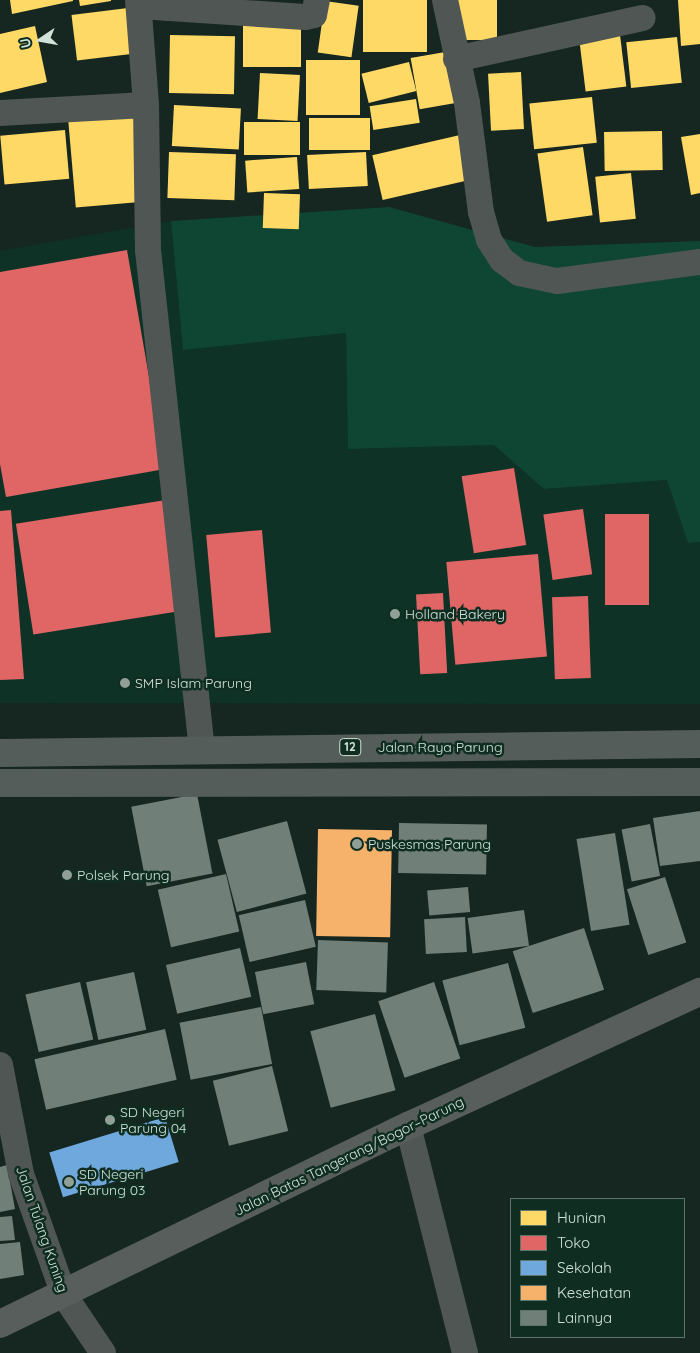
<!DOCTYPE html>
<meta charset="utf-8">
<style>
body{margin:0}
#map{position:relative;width:700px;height:1353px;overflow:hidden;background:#162620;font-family:Quicksand,sans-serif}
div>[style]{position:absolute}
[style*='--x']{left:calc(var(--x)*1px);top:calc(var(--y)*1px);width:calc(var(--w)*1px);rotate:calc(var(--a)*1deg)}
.built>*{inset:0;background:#0e3326}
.green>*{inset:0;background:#0e4533}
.homes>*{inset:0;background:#ffd966;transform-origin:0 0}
.shops>*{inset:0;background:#e06666;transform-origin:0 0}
.schools>*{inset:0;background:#6fa8dc;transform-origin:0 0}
.health>*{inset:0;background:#f6b26b;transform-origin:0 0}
.building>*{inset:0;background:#717f79;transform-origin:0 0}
.minor>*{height:26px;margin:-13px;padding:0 13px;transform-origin:13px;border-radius:13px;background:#4f5653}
.primary>*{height:28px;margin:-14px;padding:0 14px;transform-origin:14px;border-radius:14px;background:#575e5b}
.trunk>*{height:28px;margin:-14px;padding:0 14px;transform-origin:14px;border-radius:14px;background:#545d59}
.dots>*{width:14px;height:14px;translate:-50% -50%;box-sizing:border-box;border:2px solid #0f2d21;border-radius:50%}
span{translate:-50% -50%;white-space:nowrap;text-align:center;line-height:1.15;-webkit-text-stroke:5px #0f2d21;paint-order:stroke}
.shield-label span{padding:1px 4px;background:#0f2d21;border:1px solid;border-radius:4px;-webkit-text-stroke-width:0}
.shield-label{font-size:12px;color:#d1e2da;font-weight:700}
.poi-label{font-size:14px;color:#d1e2da}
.left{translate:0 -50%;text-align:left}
.street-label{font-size:14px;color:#d1e2da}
.legend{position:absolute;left:510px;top:1198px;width:175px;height:140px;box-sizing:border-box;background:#0f2d21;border:1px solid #5d756b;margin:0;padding:6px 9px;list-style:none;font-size:15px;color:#d1e2da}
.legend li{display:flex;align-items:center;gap:10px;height:25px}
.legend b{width:25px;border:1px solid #5d756b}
.north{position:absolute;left:15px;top:15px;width:50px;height:50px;-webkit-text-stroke:4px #0f2d21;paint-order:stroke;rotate:258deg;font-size:14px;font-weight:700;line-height:20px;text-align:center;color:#d1e2da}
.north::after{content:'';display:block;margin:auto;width:18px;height:22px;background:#d1e2da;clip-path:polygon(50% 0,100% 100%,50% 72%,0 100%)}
</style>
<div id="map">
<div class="built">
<div style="clip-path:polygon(171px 221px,183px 350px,346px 333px,348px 449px,494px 445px,545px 489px,667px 480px,688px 543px,700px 542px,700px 704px,0 703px,0 251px)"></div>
</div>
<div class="green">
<div style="clip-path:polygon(389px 207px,535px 247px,700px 241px,700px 542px,688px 543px,667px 480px,544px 489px,494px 445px,348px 449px,346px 333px,183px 350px,171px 221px)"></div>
</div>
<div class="homes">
<div style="clip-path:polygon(10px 0,73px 0,73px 1px,12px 14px)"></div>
<div style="clip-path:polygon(79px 0,111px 0,111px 1px,80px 6px)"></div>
<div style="left:363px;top:0;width:64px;height:52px"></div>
<div style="left:453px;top:0;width:44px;height:40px"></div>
<div style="clip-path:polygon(678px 0,700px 0,700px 44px,681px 46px)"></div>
<div style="left:325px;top:1px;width:34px;height:52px;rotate:8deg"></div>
<div style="left:136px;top:7px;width:46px;height:65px;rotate:83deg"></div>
<div style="left:243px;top:22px;width:58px;height:45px"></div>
<div style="clip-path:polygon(35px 26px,47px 82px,0 93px,0 34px)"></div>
<div style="left:170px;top:35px;width:65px;height:58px;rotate:1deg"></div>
<div style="left:620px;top:35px;width:52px;height:41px;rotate:83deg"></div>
<div style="left:677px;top:37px;width:46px;height:51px;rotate:84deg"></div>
<div style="left:451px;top:51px;width:52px;height:41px;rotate:80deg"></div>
<div style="left:306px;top:60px;width:54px;height:55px"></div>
<div style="left:409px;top:62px;width:30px;height:49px;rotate:76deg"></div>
<div style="left:521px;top:72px;width:57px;height:33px;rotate:87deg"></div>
<div style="left:260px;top:73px;width:40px;height:46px;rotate:3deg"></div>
<div style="left:592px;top:97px;width:46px;height:63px;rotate:84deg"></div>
<div style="left:416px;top:99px;width:24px;height:47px;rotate:81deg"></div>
<div style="left:174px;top:105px;width:67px;height:41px;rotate:3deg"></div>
<div style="left:135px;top:115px;width:87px;height:67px;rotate:85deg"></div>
<div style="left:370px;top:118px;width:32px;height:61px;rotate:90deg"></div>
<div style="left:300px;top:122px;width:33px;height:56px;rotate:90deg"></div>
<div style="left:65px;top:130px;width:49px;height:65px;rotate:85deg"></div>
<div style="left:662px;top:131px;width:39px;height:58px;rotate:89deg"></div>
<div style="clip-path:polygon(700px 134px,700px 193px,691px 195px,681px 137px)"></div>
<div style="left:460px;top:135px;width:46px;height:90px;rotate:77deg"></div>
<div style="left:583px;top:147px;width:69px;height:46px;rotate:82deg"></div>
<div style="left:169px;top:152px;width:67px;height:46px;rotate:2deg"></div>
<div style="left:366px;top:152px;width:34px;height:59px;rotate:87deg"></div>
<div style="left:297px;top:157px;width:32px;height:52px;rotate:86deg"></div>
<div style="left:631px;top:173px;width:46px;height:36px;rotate:84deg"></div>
<div style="left:264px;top:193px;width:36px;height:35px;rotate:2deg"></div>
</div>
<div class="shops">
<div style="clip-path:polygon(127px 250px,165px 469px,6px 497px,0 464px,0 272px)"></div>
<div style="left:514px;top:468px;width:78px;height:53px;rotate:81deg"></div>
<div style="left:166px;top:500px;width:112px;height:152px;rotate:81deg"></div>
<div style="left:583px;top:509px;width:66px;height:40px;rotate:82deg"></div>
<div style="clip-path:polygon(11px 510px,24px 679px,0 680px,0 511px)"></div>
<div style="left:605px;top:514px;width:44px;height:91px"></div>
<div style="left:262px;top:530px;width:103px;height:56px;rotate:85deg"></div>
<div style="left:538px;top:554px;width:103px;height:92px;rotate:85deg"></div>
<div style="left:443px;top:593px;width:80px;height:27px;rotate:87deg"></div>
<div style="left:588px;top:596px;width:82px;height:36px;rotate:88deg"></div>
</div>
<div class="schools">
<div style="left:165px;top:1117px;width:47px;height:121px;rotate:73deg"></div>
</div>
<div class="health">
<div style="left:318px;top:829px;width:74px;height:107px;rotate:1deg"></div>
</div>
<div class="building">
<div style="left:197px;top:794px;width:81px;height:67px;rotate:79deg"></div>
<div style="clip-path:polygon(700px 811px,700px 861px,660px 866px,653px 818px)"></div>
<div style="left:287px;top:821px;width:75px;height:72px;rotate:75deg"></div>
<div style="left:399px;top:823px;width:88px;height:50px;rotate:1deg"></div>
<div style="left:650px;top:824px;width:53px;height:29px;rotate:79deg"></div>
<div style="left:615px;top:833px;width:93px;height:39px;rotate:81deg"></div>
<div style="left:226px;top:874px;width:59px;height:70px;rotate:77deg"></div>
<div style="left:665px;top:877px;width:69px;height:40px;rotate:72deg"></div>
<div style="left:468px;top:887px;width:25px;height:41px;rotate:85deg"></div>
<div style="left:305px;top:900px;width:48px;height:68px;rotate:77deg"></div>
<div style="left:524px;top:910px;width:36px;height:57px;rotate:82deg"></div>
<div style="left:465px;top:917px;width:35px;height:41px;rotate:87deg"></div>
<div style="left:584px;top:928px;width:65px;height:75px;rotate:72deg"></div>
<div style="left:318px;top:940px;width:70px;height:50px;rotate:2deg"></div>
<div style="left:240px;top:948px;width:50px;height:76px;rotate:77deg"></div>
<div style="left:306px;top:962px;width:43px;height:52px;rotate:79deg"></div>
<div style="left:508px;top:963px;width:67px;height:68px;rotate:75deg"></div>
<div style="left:134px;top:972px;width:59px;height:49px;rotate:78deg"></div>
<div style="left:80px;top:982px;width:59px;height:56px;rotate:77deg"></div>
<div style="left:434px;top:982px;width:81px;height:59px;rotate:71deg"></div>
<div style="left:261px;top:1007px;width:58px;height:83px;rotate:79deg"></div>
<div style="left:375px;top:1014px;width:79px;height:67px;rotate:75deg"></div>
<div style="left:165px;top:1029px;width:52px;height:134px;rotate:77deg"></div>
<div style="left:272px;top:1066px;width:67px;height:61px;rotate:76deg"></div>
<div style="clip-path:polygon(7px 1165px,15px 1209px,0 1212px,0 1167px)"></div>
<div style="clip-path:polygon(12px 1216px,15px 1240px,0 1241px,0 1217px)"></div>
<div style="clip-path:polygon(20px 1242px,24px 1275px,0 1279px,0 1244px)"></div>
</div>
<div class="minor">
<div style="--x:138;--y:0;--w:105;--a:85.6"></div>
<div style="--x:146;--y:105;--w:145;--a:89.2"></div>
<div style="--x:148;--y:250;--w:503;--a:83.84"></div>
<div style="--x:445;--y:0;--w:105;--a:77.9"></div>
<div style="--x:467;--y:103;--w:110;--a:82.7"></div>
<div style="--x:481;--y:212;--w:29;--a:74"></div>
<div style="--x:489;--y:240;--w:24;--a:57"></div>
<div style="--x:502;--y:260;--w:21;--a:37"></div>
<div style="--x:519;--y:273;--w:39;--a:12"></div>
<div style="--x:557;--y:281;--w:144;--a:-7.6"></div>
<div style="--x:139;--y:6;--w:166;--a:3.8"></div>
<div style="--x:305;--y:17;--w:9;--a:-13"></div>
<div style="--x:314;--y:15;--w:15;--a:-79"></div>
<div style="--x:456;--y:59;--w:191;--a:-12.4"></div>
<div style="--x:0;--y:113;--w:146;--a:-3.1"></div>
<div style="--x:0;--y:1065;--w:111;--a:79.1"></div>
<div style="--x:21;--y:1174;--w:128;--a:70.4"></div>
<div style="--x:64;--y:1295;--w:70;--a:56.1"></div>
<div style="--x:408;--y:1126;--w:234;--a:75.9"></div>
</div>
<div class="primary">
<div style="--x:0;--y:1324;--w:454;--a:-25.9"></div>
<div style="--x:408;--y:1126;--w:321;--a:-24.7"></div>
</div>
<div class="trunk">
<div style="--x:0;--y:753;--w:700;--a:-0.74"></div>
<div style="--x:0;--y:783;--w:700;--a:-0.08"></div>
</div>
<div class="dots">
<div style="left:395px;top:614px;background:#90a099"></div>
<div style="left:125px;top:683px;background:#90a099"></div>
<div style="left:357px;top:844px;background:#90a099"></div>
<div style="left:67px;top:875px;background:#90a099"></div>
<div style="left:110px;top:1120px;background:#90a099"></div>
<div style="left:69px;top:1182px;background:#90a099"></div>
</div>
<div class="shield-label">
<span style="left:350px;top:747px">12</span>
</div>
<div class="poi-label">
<span class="left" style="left:405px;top:614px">Holland Bakery</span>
<span class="left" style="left:135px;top:683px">SMP Islam Parung</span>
<span class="left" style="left:368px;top:844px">Puskesmas Parung</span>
<span class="left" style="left:77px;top:875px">Polsek Parung</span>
<span class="left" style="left:120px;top:1120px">SD Negeri<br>Parung 04</span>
<span class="left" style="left:79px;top:1182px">SD Negeri<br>Parung 03</span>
</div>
<div class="street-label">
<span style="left:440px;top:747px">Jalan Raya Parung</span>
<span style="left:349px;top:1156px;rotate:-26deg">Jalan Batas Tangerang/Bogor–Parung</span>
<span style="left:42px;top:1229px;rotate:71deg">Jalan Tulang Kuning</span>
</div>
<ul class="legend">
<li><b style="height:14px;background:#ffd966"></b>Hunian</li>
<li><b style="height:14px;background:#e06666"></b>Toko</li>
<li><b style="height:14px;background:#6fa8dc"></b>Sekolah</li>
<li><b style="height:14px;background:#f6b26b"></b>Kesehatan</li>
<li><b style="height:14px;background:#717f79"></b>Lainnya</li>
</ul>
<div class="north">U</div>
</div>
